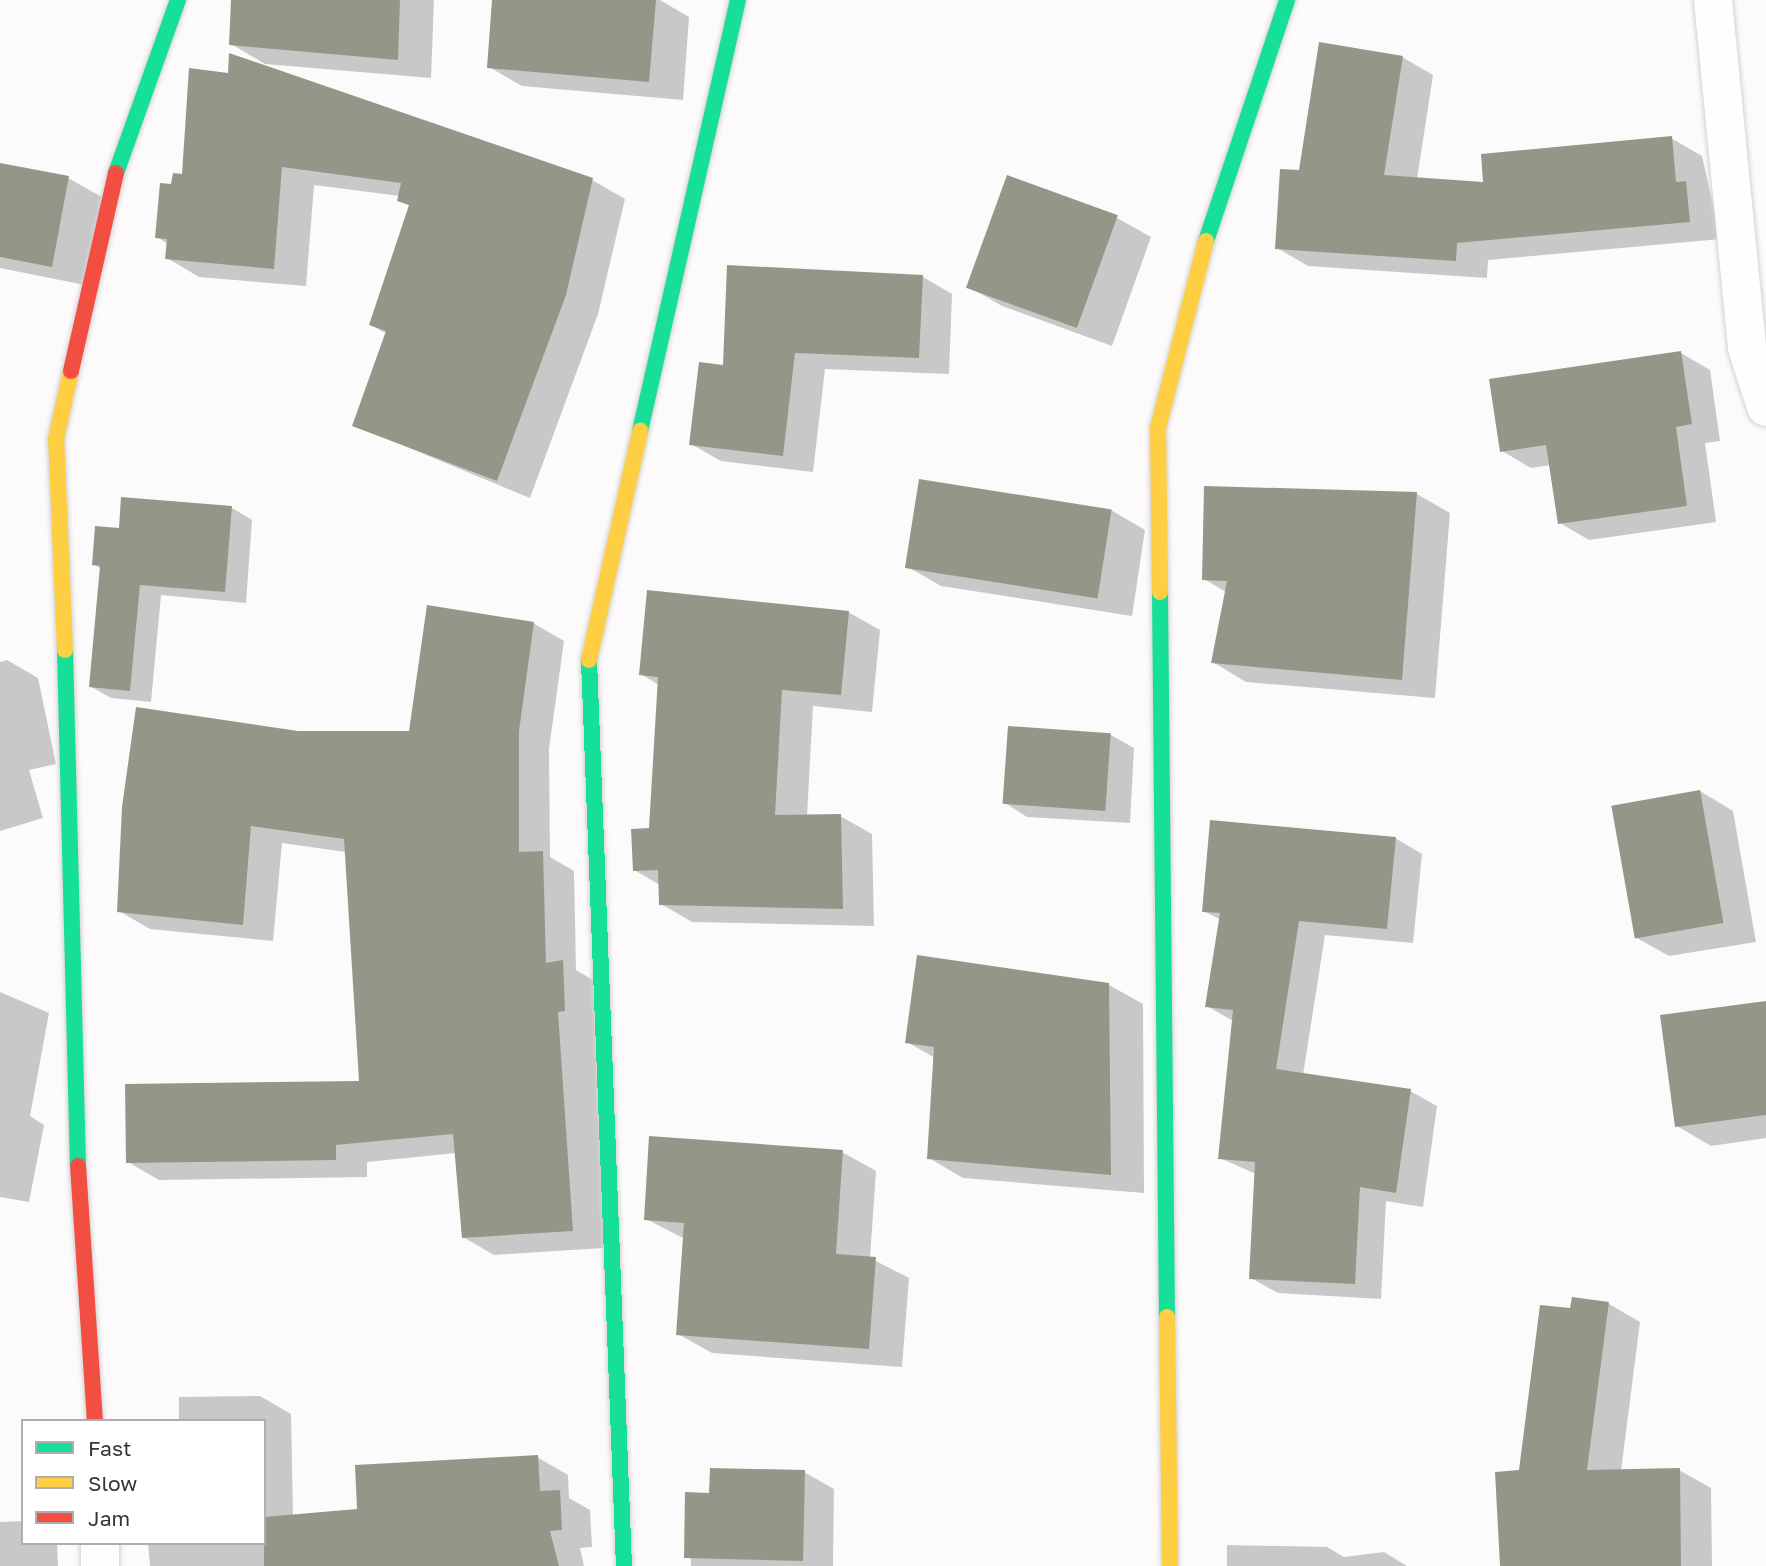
<!DOCTYPE html>
<style>
body{margin:0}
#map{position:relative;width:1766px;height:1566px;overflow:hidden;background:#fcfafb;font-family:"Golos Text",sans-serif}
div>[style]{position:absolute}
[style*='--x']{left:calc(var(--x)*1px);top:calc(var(--y)*1px);width:calc(var(--w)*1px);rotate:calc(var(--a)*1deg)}
.shadow>*{inset:0;background:#0003}
.building>*{inset:0;background:#969688;transform-origin:0 0}
.roads{filter:drop-shadow(0 0 2px #d4d1d2) drop-shadow(0 0 2px #d4d1d2)}
.street>*{height:38px;margin:-19px;padding:0 19px;transform-origin:19px;border-radius:19px;background:#fffefe}
.fast>*{height:16px;margin:-8px;padding:0 8px;transform-origin:8px;border-radius:8px;background:#16e098}
.slow>*{height:16px;margin:-8px;padding:0 8px;transform-origin:8px;border-radius:8px;background:#ffcf43}
.jam>*{height:16px;margin:-8px;padding:0 8px;transform-origin:8px;border-radius:8px;background:#f24e42}
span{translate:-50% -50%;white-space:nowrap;text-align:center;line-height:1.15;-webkit-text-stroke:7px #fff;paint-order:stroke}
.legend{position:absolute;left:21px;top:1419px;width:245px;height:126px;box-sizing:border-box;background:#fff;border:2px solid #b0adaf;margin:0;padding:9px 12px;list-style:none;font-size:21px;color:#3a3336}
.legend li{display:flex;align-items:center;gap:14px;height:35px}
.legend b{width:35px;border:2px solid #b0adaf}
</style>
<div id="map">
<div class="shadow">
<div style="clip-path:polygon(233px 0,434px 0,431px 78px,265px 64px,231px 44px)"></div>
<div style="clip-path:polygon(494px 0,660px 0,689px 17px,683px 100px,522px 86px,489px 67px)"></div>
<div style="clip-path:polygon(1402px 57px,1433px 75px,1417px 179px,1485px 184px,1671px 138px,1702px 156px,1721px 239px,1488px 260px,1487px 278px,1308px 266px,1277px 248px,1301px 172px)"></div>
<div style="clip-path:polygon(191px 70px,592px 180px,625px 199px,598px 314px,530px 498px,354px 425px,387px 334px,371px 325px,411px 207px,400px 196px,314px 185px,306px 286px,199px 277px,167px 258px,168px 244px,157px 237px,173px 186px,184px 176px)"></div>
<div style="clip-path:polygon(0 164px,68px 178px,102px 197px,85px 285px,0 268px)"></div>
<div style="clip-path:polygon(1117px 218px,1151px 237px,1112px 346px,1002px 306px,969px 287px)"></div>
<div style="clip-path:polygon(923px 277px,952px 294px,949px 374px,825px 369px,813px 472px,721px 461px,691px 444px,725px 367px)"></div>
<div style="clip-path:polygon(1681px 353px,1710px 370px,1720px 441px,1705px 443px,1716px 522px,1589px 540px,1560px 523px,1551px 465px,1531px 468px,1502px 451px)"></div>
<div style="clip-path:polygon(1417px 494px,1450px 513px,1435px 698px,1246px 682px,1213px 662px,1226px 592px,1204px 579px)"></div>
<div style="clip-path:polygon(232px 508px,252px 520px,246px 603px,161px 595px,151px 702px,111px 698px,90px 686px,101px 569px,94px 564px,120px 530px)"></div>
<div style="clip-path:polygon(1111px 510px,1145px 530px,1132px 616px,941px 586px,908px 567px)"></div>
<div style="clip-path:polygon(848px 612px,880px 630px,872px 712px,813px 706px,807px 816px,840px 816px,872px 834px,874px 926px,692px 922px,661px 904px,660px 885px,634px 870px,650px 830px,659px 685px,641px 674px)"></div>
<div style="clip-path:polygon(533px 623px,564px 641px,549px 749px,550px 857px,574px 871px,576px 970px,593px 980px,604px 1248px,494px 1255px,463px 1237px,456px 1153px,367px 1162px,367px 1177px,159px 1180px,128px 1162px,361px 1082px,346px 852px,282px 843px,273px 941px,150px 929px,119px 911px,298px 733px,411px 733px)"></div>
<div style="clip-path:polygon(7px 660px,38px 678px,56px 764px,29px 770px,43px 818px,0 831px,0 662px)"></div>
<div style="clip-path:polygon(1009px 728px,1111px 735px,1134px 748px,1130px 823px,1027px 817px,1005px 803px)"></div>
<div style="clip-path:polygon(1700px 791px,1733px 811px,1756px 942px,1669px 956px,1635px 937px)"></div>
<div style="clip-path:polygon(1395px 838px,1422px 854px,1413px 943px,1325px 935px,1303px 1075px,1410px 1091px,1437px 1106px,1423px 1207px,1386px 1201px,1381px 1299px,1278px 1293px,1251px 1278px,1256px 1174px,1220px 1158px,1233px 1021px,1207px 1006px,1221px 920px,1204px 911px)"></div>
<div style="clip-path:polygon(1109px 985px,1143px 1004px,1144px 1193px,963px 1178px,929px 1158px,935px 1058px,907px 1042px)"></div>
<div style="clip-path:polygon(0 992px,49px 1013px,30px 1116px,44px 1125px,29px 1202px,0 1197px)"></div>
<div style="clip-path:polygon(1766px 1003px,1766px 1138px,1711px 1146px,1677px 1126px)"></div>
<div style="clip-path:polygon(842px 1152px,876px 1171px,870px 1258px,909px 1278px,902px 1367px,712px 1353px,678px 1334px,685px 1239px,646px 1219px)"></div>
<div style="clip-path:polygon(1609px 1304px,1640px 1322px,1621px 1471px,1679px 1470px,1711px 1488px,1712px 1566px,1501px 1566px,1521px 1472px,1572px 1310px)"></div>
<div style="clip-path:polygon(260px 1396px,291px 1414px,293px 1516px,358px 1566px,150px 1566px,148px 1543px,264px 1543px,264px 1421px,179px 1421px,179px 1397px)"></div>
<div style="clip-path:polygon(537px 1457px,568px 1475px,569px 1498px,590px 1510px,592px 1547px,580px 1548px,584px 1566px,409px 1566px)"></div>
<div style="clip-path:polygon(804px 1472px,834px 1489px,833px 1566px,691px 1566px,687px 1494px,711px 1495px)"></div>
<div style="clip-path:polygon(23px 1521px,23px 1543px,57px 1543px,58px 1566px,0 1566px,0 1522px)"></div>
<div style="clip-path:polygon(1227px 1545px,1327px 1547px,1344px 1557px,1384px 1552px,1407px 1566px,1227px 1566px)"></div>
</div>
<div class="building">
<div style="clip-path:polygon(231px 0,400px 0,398px 60px,229px 45px)"></div>
<div style="clip-path:polygon(492px 0,656px 0,649px 82px,487px 68px)"></div>
<div style="clip-path:polygon(1319px 42px,1403px 56px,1384px 175px,1483px 182px,1481px 154px,1672px 136px,1676px 182px,1686px 181px,1690px 222px,1457px 243px,1456px 261px,1275px 249px,1280px 169px,1299px 170px)"></div>
<div style="clip-path:polygon(229px 53px,593px 178px,566px 295px,497px 481px,352px 426px,386px 331px,369px 325px,409px 205px,397px 201px,401px 183px,282px 167px,274px 269px,165px 259px,167px 239px,155px 238px,160px 183px,171px 184px,173px 173px,182px 174px,189px 68px,228px 73px)"></div>
<div style="clip-path:polygon(0 163px,69px 176px,52px 267px,0 257px)"></div>
<div style="left:1007px;top:175px;width:118px;height:120px;rotate:20deg"></div>
<div style="clip-path:polygon(727px 265px,923px 275px,919px 358px,795px 353px,783px 456px,689px 445px,699px 362px,723px 365px)"></div>
<div style="clip-path:polygon(1681px 351px,1692px 424px,1676px 427px,1687px 506px,1558px 524px,1546px 445px,1500px 452px,1489px 379px)"></div>
<div style="left:919px;top:479px;width:195px;height:90px;rotate:9deg"></div>
<div style="clip-path:polygon(1204px 486px,1417px 492px,1402px 680px,1211px 663px,1227px 581px,1202px 580px)"></div>
<div style="clip-path:polygon(121px 497px,232px 506px,225px 592px,140px 585px,130px 691px,89px 687px,100px 566px,92px 565px,95px 526px,119px 528px)"></div>
<div style="clip-path:polygon(647px 590px,849px 611px,841px 695px,782px 690px,775px 815px,841px 814px,843px 909px,659px 905px,658px 870px,633px 871px,631px 829px,649px 828px,658px 677px,639px 675px)"></div>
<div style="clip-path:polygon(427px 605px,534px 622px,519px 731px,519px 852px,543px 851px,546px 963px,563px 960px,565px 1011px,558px 1012px,573px 1231px,462px 1238px,453px 1134px,336px 1145px,336px 1160px,126px 1163px,125px 1084px,359px 1081px,344px 839px,251px 826px,243px 925px,117px 912px,122px 807px,136px 707px,298px 731px,409px 731px)"></div>
<div style="left:1008px;top:726px;width:103px;height:78px;rotate:4deg"></div>
<div style="left:1700px;top:790px;width:135px;height:90px;rotate:80deg"></div>
<div style="clip-path:polygon(1210px 820px,1396px 837px,1387px 929px,1299px 921px,1276px 1069px,1411px 1089px,1396px 1193px,1360px 1187px,1355px 1284px,1249px 1279px,1255px 1162px,1218px 1159px,1233px 1010px,1205px 1007px,1220px 913px,1202px 912px)"></div>
<div style="clip-path:polygon(917px 955px,1109px 983px,1111px 1175px,927px 1159px,934px 1047px,905px 1043px)"></div>
<div style="clip-path:polygon(1766px 1001px,1766px 1115px,1675px 1127px,1660px 1015px)"></div>
<div style="clip-path:polygon(649px 1136px,843px 1150px,836px 1254px,876px 1257px,869px 1349px,676px 1335px,684px 1223px,644px 1220px)"></div>
<div style="clip-path:polygon(1572px 1297px,1609px 1302px,1587px 1470px,1680px 1468px,1681px 1566px,1500px 1566px,1495px 1472px,1519px 1470px,1540px 1305px,1570px 1308px)"></div>
<div style="clip-path:polygon(538px 1455px,540px 1491px,560px 1490px,562px 1530px,550px 1531px,559px 1566px,264px 1566px,264px 1517px,357px 1509px,355px 1465px)"></div>
<div style="clip-path:polygon(710px 1468px,805px 1470px,803px 1561px,684px 1558px,685px 1492px,709px 1493px)"></div>
</div>
<div class="roads">
<div class="street">
<div style="--x:1713;--y:0;--w:350;--a:84.4"></div>
<div style="--x:1747;--y:348;--w:62;--a:72.1"></div>
<div style="--x:100;--y:1543;--w:23;--a:90"></div>
</div>
<div class="fast">
<div style="--x:116;--y:173;--w:184;--a:-70.3"></div>
<div style="--x:1206;--y:241;--w:254;--a:-71.4"></div>
<div style="--x:640;--y:431;--w:442;--a:-77.2"></div>
<div style="--x:1160;--y:592;--w:725;--a:89.45"></div>
<div style="--x:65;--y:650;--w:516;--a:88.56"></div>
<div style="--x:589;--y:660;--w:907;--a:87.79"></div>
</div>
<div class="slow">
<div style="--x:1160;--y:592;--w:164;--a:-90.7"></div>
<div style="--x:1158;--y:428;--w:193;--a:-75.6"></div>
<div style="--x:65;--y:650;--w:211;--a:-92.4"></div>
<div style="--x:56;--y:439;--w:70;--a:-77.6"></div>
<div style="--x:589;--y:660;--w:235;--a:-77.4"></div>
<div style="--x:1167;--y:1317;--w:249;--a:89.3"></div>
</div>
<div class="jam">
<div style="--x:71;--y:371;--w:203;--a:-77.2"></div>
<div style="--x:78;--y:1166;--w:256;--a:86.2"></div>
</div>
</div>
<ul class="legend">
<li><b style="height:9px;background:#16e098"></b>Fast</li>
<li><b style="height:9px;background:#ffcf43"></b>Slow</li>
<li><b style="height:9px;background:#f24e42"></b>Jam</li>
</ul>
</div>
